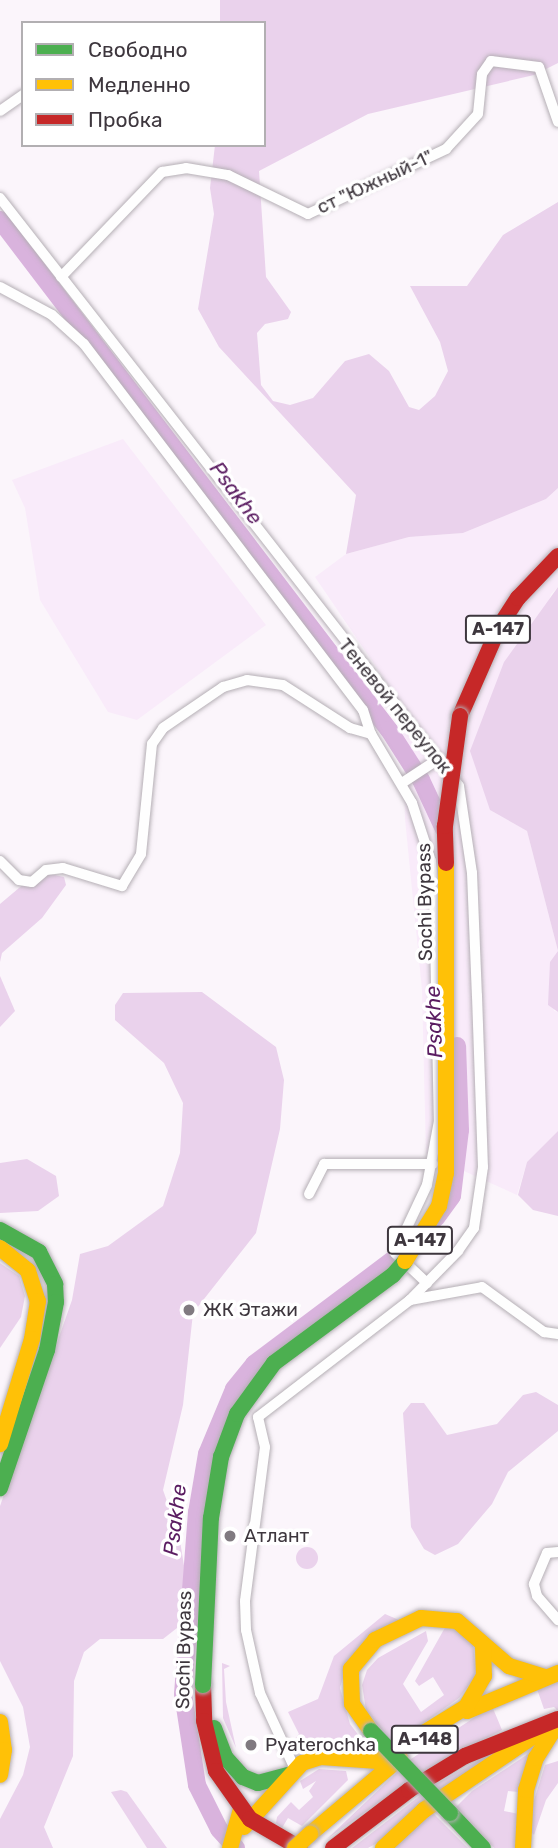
<!DOCTYPE html>
<meta charset="utf-8">
<style>
body{margin:0}
#map{position:relative;width:558px;height:1848px;overflow:hidden;background:#fbf5fb;font-family:Rubik,sans-serif}
div>[style]{position:absolute}
[style*='--x']{left:calc(var(--x)*1px);top:calc(var(--y)*1px);width:calc(var(--w)*1px);rotate:calc(var(--a)*1deg)}
.built>*{inset:0;background:#f9ebfa}
.green>*{inset:0;background:#ead2ec}
.round{border-radius:50%}
.river>*{height:18px;margin:-9px;padding:0 9px;transform-origin:9px;border-radius:9px;background:#d9b3dd}
.roads{filter:drop-shadow(0 0 2px #b5afb5) drop-shadow(0 0 2px #b5afb5)}
.street>*{height:10px;margin:-5px;padding:0 5px;transform-origin:5px;border-radius:5px;background:#fefefe}
.fast>*{height:16px;margin:-8px;padding:0 8px;transform-origin:8px;border-radius:8px;background:#4caf50}
.slow>*{height:16px;margin:-8px;padding:0 8px;transform-origin:8px;border-radius:8px;background:#ffc107}
.jam>*{height:16px;margin:-8px;padding:0 8px;transform-origin:8px;border-radius:8px;background:#c62828}
.bridges{filter:drop-shadow(0 0 2px #b5afb5) drop-shadow(0 0 2px #b5afb5)}
.fast-bridge>*{height:16px;margin:-8px;padding:0 8px;transform-origin:8px;border-radius:8px;background:#4caf50}
.slow-bridge>*{height:16px;margin:-8px;padding:0 8px;transform-origin:8px;border-radius:8px;background:#ffc107}
.jam-bridge>*{height:16px;margin:-8px;padding:0 8px;transform-origin:8px;border-radius:8px;background:#c62828}
.dots>*{width:19px;height:19px;translate:-50% -50%;box-sizing:border-box;border:4px solid #fff;border-radius:50%}
span{translate:-50% -50%;white-space:nowrap;text-align:center;line-height:1.15;-webkit-text-stroke:7px #fff;paint-order:stroke}
.shield-label span{padding:2px 5px;background:#fff;border:2px solid;border-radius:5px;-webkit-text-stroke-width:0}
.shield-label{font-size:18px;color:#3e373e;font-weight:700}
.street-label{font-size:19px;color:#3e373e}
.poi-label{font-size:19px;color:#3e373e}
.left{translate:0 -50%;text-align:left}
.water-label{font-size:21px;color:#5a1c61;font-style:italic}
.legend{position:absolute;left:21px;top:21px;width:245px;height:126px;box-sizing:border-box;background:#fff;border:2px solid #b2afb2;margin:0;padding:9px 12px;list-style:none;font-size:21px;color:#3e373e}
.legend li{display:flex;align-items:center;gap:14px;height:35px}
.legend b{width:35px;border:2px solid #b2afb2}
</style>
<div id="map">
<div class="built">
<div style="clip-path:polygon(123px 439px,266px 625px,137px 720px,108px 712px,40px 600px,25px 508px,12px 480px)"></div>
<div style="clip-path:polygon(558px 488px,558px 587px,551px 594px,490px 810px,527px 831px,558px 951px,554px 1011px,558px 1012px,558px 1131px,527px 1162px,517px 1195px,426px 1154px,422px 990px,405px 819px,402px 705px,315px 577px,346px 554px,409px 537px,463px 533px,546px 499px)"></div>
</div>
<div class="green">
<div style="clip-path:polygon(220px 0,558px 0,558px 63px,534px 75px,368px 114px,259px 171px,266px 277px,291px 312px,288px 319px,265px 324px,257px 333px,261px 385px,273px 401px,290px 405px,313px 398px,345px 361px,369px 354px,389px 371px,409px 407px,419px 410px,435px 396px,448px 371px,440px 342px,410px 286px,467px 286px,503px 235px,558px 202px,558px 488px,546px 499px,463px 533px,409px 537px,346px 554px,356px 495px,219px 347px,198px 309px,214px 214px,210px 188px,215px 145px,264px 145px,264px 23px,220px 23px)"></div>
<div style="clip-path:polygon(558px 587px,558px 1012px,548px 1005px,550px 962px,558px 951px,527px 831px,490px 810px,470px 751px,504px 662px)"></div>
<div style="clip-path:polygon(50px 874px,64px 877px,66px 885px,42px 918px,2px 953px,0 962px,0 904px,32px 877px)"></div>
<div style="clip-path:polygon(0 976px,15px 1011px,0 1027px)"></div>
<div style="clip-path:polygon(202px 992px,276px 1047px,284px 1080px,280px 1129px,256px 1233px,193px 1313px,183px 1405px,163px 1490px,179px 1535px,188px 1590px,177px 1628px,163px 1639px,100px 1639px,84px 1652px,74px 1681px,73px 1756px,44px 1827px,53px 1848px,0 1848px,0 1819px,23px 1775px,30px 1747px,23px 1707px,0 1661px,0 1506px,72px 1300px,80px 1254px,108px 1246px,163px 1206px,180px 1153px,183px 1103px,164px 1063px,115px 1020px,115px 1005px,123px 993px)"></div>
<div style="clip-path:polygon(558px 1131px,558px 1216px,533px 1210px,518px 1195px,527px 1162px)"></div>
<div style="clip-path:polygon(27px 1159px,56px 1176px,59px 1196px,38px 1211px,0 1213px,0 1163px)"></div>
<div style="clip-path:polygon(0 1263px,19px 1276px,25px 1296px,21px 1317px,0 1348px)"></div>
<div style="clip-path:polygon(536px 1392px,558px 1405px,558px 1431px,508px 1472px,492px 1504px,458px 1544px,435px 1555px,424px 1549px,411px 1527px,403px 1413px,411px 1403px,424px 1403px,447px 1435px,497px 1424px,523px 1395px)"></div>
<div class="round" style="left:296px;top:1547px;width:22px;height:22px"></div>
<div style="clip-path:polygon(385px 1614px,399px 1620px,359px 1647px,346px 1666px,340px 1688px,350px 1724px,372px 1753px,299px 1747px,294px 1740px,299px 1734px,288px 1712px,318px 1699px,334px 1656px)"></div>
<div style="clip-path:polygon(447px 1624px,473px 1642px,476px 1676px,459px 1698px,393px 1745px,366px 1710px,362px 1685px,367px 1670px,378px 1658px,426px 1631px,428px 1641px,403px 1684px,421px 1712px,444px 1695px,433px 1677px,419px 1686px,415px 1681px)"></div>
<div style="clip-path:polygon(222px 1663px,230px 1666px,224px 1669px,226px 1702px,236px 1748px,223px 1718px)"></div>
<div style="clip-path:polygon(558px 1675px,558px 1711px,554px 1707px,544px 1709px,537px 1689px)"></div>
<div style="clip-path:polygon(492px 1706px,502px 1730px,424px 1771px,327px 1839px,411px 1759px)"></div>
<div style="clip-path:polygon(505px 1746px,386px 1838px,368px 1848px,352px 1848px,434px 1785px)"></div>
<div style="clip-path:polygon(531px 1752px,518px 1792px,508px 1791px,504px 1811px,519px 1814px,517px 1848px,494px 1848px,456px 1807px,472px 1791px)"></div>
<div style="clip-path:polygon(558px 1761px,558px 1783px,546px 1800px,534px 1835px,526px 1826px,545px 1765px)"></div>
<div style="clip-path:polygon(319px 1769px,346px 1771px,348px 1780px,302px 1826px,288px 1818px,282px 1828px,276px 1823px,277px 1817px,291px 1802px,299px 1810px,313px 1797px,309px 1791px,316px 1781px,303px 1789px,300px 1781px)"></div>
<div style="clip-path:polygon(121px 1790px,127px 1792px,167px 1848px,147px 1848px,111px 1792px)"></div>
<div style="clip-path:polygon(432px 1812px,468px 1848px,394px 1848px)"></div>
</div>
<div class="river">
<div style="--x:0;--y:220;--w:641;--a:52.67"></div>
<div style="--x:389;--y:730;--w:59;--a:57.4"></div>
<div style="--x:421;--y:780;--w:54;--a:64.9"></div>
<div style="--x:436;--y:1218;--w:27;--a:-54"></div>
<div style="--x:452;--y:1196;--w:66;--a:-83.1"></div>
<div style="--x:460;--y:1130;--w:84;--a:-92"></div>
<div style="--x:236;--y:1848;--w:25;--a:-132"></div>
<div style="--x:219;--y:1829;--w:49;--a:-116.6"></div>
<div style="--x:197;--y:1785;--w:92;--a:-98.7"></div>
<div style="--x:183;--y:1694;--w:182;--a:-85.6"></div>
<div style="--x:197;--y:1513;--w:60;--a:-80.4"></div>
<div style="--x:207;--y:1454;--w:70;--a:-67.4"></div>
<div style="--x:234;--y:1389;--w:32;--a:-51"></div>
<div style="--x:254;--y:1364;--w:196;--a:-36.9"></div>
</div>
<div class="roads">
<div class="street">
<div style="--x:0;--y:111;--w:28;--a:-35"></div>
<div style="--x:0;--y:198;--w:746;--a:52.02"></div>
<div style="--x:459;--y:786;--w:88;--a:81.5"></div>
<div style="--x:472;--y:873;--w:123;--a:87.7"></div>
<div style="--x:477;--y:996;--w:171;--a:88"></div>
<div style="--x:483;--y:1167;--w:62;--a:98.4"></div>
<div style="--x:474;--y:1228;--w:28;--a:125"></div>
<div style="--x:458;--y:1251;--w:69;--a:134.4"></div>
<div style="--x:410;--y:1300;--w:192;--a:142.4"></div>
<div style="--x:258;--y:1417;--w:31;--a:77"></div>
<div style="--x:265;--y:1447;--w:155;--a:97.4"></div>
<div style="--x:245;--y:1601;--w:29;--a:88"></div>
<div style="--x:246;--y:1630;--w:65;--a:77.5"></div>
<div style="--x:260;--y:1693;--w:84;--a:65.3"></div>
<div style="--x:61;--y:277;--w:146;--a:-46.1"></div>
<div style="--x:162;--y:172;--w:24;--a:-9"></div>
<div style="--x:186;--y:168;--w:43;--a:9.5"></div>
<div style="--x:228;--y:175;--w:89;--a:26"></div>
<div style="--x:308;--y:214;--w:153;--a:-25.2"></div>
<div style="--x:446;--y:149;--w:47;--a:-47.6"></div>
<div style="--x:478;--y:114;--w:40;--a:-84.3"></div>
<div style="--x:482;--y:74;--w:16;--a:-55"></div>
<div style="--x:491;--y:61;--w:48;--a:7.1"></div>
<div style="--x:539;--y:67;--w:58;--a:70.9"></div>
<div style="--x:0;--y:287;--w:59;--a:28.3"></div>
<div style="--x:52;--y:315;--w:43;--a:42.2"></div>
<div style="--x:84;--y:344;--w:460;--a:52.7"></div>
<div style="--x:363;--y:710;--w:25;--a:72"></div>
<div style="--x:402;--y:783;--w:45;--a:-33.3"></div>
<div style="--x:0;--y:861;--w:27;--a:45"></div>
<div style="--x:19;--y:880;--w:13;--a:9"></div>
<div style="--x:32;--y:882;--w:18;--a:-41"></div>
<div style="--x:46;--y:870;--w:17;--a:-7"></div>
<div style="--x:63;--y:868;--w:62;--a:17"></div>
<div style="--x:122;--y:886;--w:37;--a:-59"></div>
<div style="--x:141;--y:854;--w:111;--a:-84.3"></div>
<div style="--x:152;--y:744;--w:19;--a:-55"></div>
<div style="--x:163;--y:728;--w:73;--a:-34.3"></div>
<div style="--x:223;--y:687;--w:25;--a:-16"></div>
<div style="--x:247;--y:680;--w:36;--a:8"></div>
<div style="--x:283;--y:685;--w:80;--a:32.7"></div>
<div style="--x:350;--y:728;--w:22;--a:16"></div>
<div style="--x:371;--y:734;--w:80;--a:59.3"></div>
<div style="--x:412;--y:803;--w:61;--a:71.9"></div>
<div style="--x:431;--y:861;--w:28;--a:84"></div>
<div style="--x:434;--y:889;--w:232;--a:88.8"></div>
<div style="--x:439;--y:1121;--w:65;--a:100.6"></div>
<div style="--x:427;--y:1185;--w:75;--a:115.2"></div>
<div style="--x:395;--y:1253;--w:44;--a:43.2"></div>
<div style="--x:309;--y:1194;--w:34;--a:-63"></div>
<div style="--x:324;--y:1164;--w:109;--a:0"></div>
<div style="--x:410;--y:1300;--w:73;--a:-10.2"></div>
<div style="--x:482;--y:1287;--w:77;--a:36"></div>
<div style="--x:544;--y:1332;--w:14;--a:8"></div>
<div style="--x:558;--y:1552;--w:11;--a:175"></div>
<div style="--x:547;--y:1553;--w:34;--a:113"></div>
<div style="--x:534;--y:1584;--w:12;--a:76"></div>
<div style="--x:537;--y:1596;--w:32;--a:49"></div>
</div>
<div class="fast">
<div style="--x:0;--y:1230;--w:45;--a:29.4"></div>
<div style="--x:39;--y:1252;--w:36;--a:63"></div>
<div style="--x:55;--y:1284;--w:18;--a:87"></div>
<div style="--x:56;--y:1302;--w:49;--a:100.6"></div>
<div style="--x:47;--y:1350;--w:146;--a:108.8"></div>
<div style="--x:214;--y:1728;--w:31;--a:69"></div>
<div style="--x:225;--y:1757;--w:27;--a:48"></div>
<div style="--x:243;--y:1777;--w:16;--a:22"></div>
<div style="--x:258;--y:1783;--w:31;--a:-15"></div>
<div style="--x:450;--y:1813;--w:48;--a:46.7"></div>
</div>
<div class="slow">
<div style="--x:0;--y:1248;--w:36;--a:39"></div>
<div style="--x:28;--y:1271;--w:32;--a:72"></div>
<div style="--x:38;--y:1301;--w:38;--a:99"></div>
<div style="--x:32;--y:1339;--w:110;--a:106.9"></div>
<div style="--x:467;--y:1711;--w:99;--a:-22.7"></div>
<div style="--x:0;--y:1722;--w:28;--a:82"></div>
<div style="--x:4;--y:1750;--w:25;--a:99"></div>
<div style="--x:371;--y:1731;--w:33;--a:-125"></div>
<div style="--x:352;--y:1704;--w:35;--a:-92"></div>
<div style="--x:351;--y:1669;--w:38;--a:-50"></div>
<div style="--x:375;--y:1640;--w:51;--a:-25.6"></div>
<div style="--x:421;--y:1618;--w:36;--a:5"></div>
<div style="--x:457;--y:1621;--w:69;--a:40.9"></div>
<div style="--x:509;--y:1666;--w:38;--a:17"></div>
<div style="--x:244;--y:1827;--w:86;--a:-47.8"></div>
<div style="--x:302;--y:1763;--w:20;--a:-18"></div>
<div style="--x:321;--y:1757;--w:57;--a:4"></div>
<div style="--x:378;--y:1761;--w:103;--a:-31.5"></div>
<div style="--x:466;--y:1707;--w:36;--a:-60"></div>
<div style="--x:484;--y:1676;--w:29;--a:-92"></div>
<div style="--x:310;--y:1834;--w:118;--a:-40.2"></div>
<div style="--x:230;--y:1848;--w:41;--a:-74.2"></div>
<div style="--x:383;--y:1848;--w:56;--a:-42.8"></div>
<div style="--x:424;--y:1810;--w:138;--a:-34"></div>
<div style="--x:523;--y:1848;--w:58;--a:-87"></div>
<div style="--x:526;--y:1790;--w:34;--a:-73"></div>
<div style="--x:536;--y:1758;--w:41;--a:-57.8"></div>
</div>
<div class="jam">
<div style="--x:460;--y:716;--w:97;--a:-66.3"></div>
<div style="--x:499;--y:627;--w:35;--a:-57"></div>
<div style="--x:518;--y:598;--w:58;--a:-46.4"></div>
<div style="--x:203;--y:1685;--w:36;--a:88"></div>
<div style="--x:204;--y:1721;--w:51;--a:76.5"></div>
<div style="--x:216;--y:1771;--w:59;--a:54.7"></div>
<div style="--x:250;--y:1819;--w:58;--a:30.1"></div>
<div style="--x:333;--y:1848;--w:96;--a:-37.3"></div>
<div style="--x:409;--y:1790;--w:66;--a:-31.3"></div>
<div style="--x:465;--y:1756;--w:100;--a:-21.7"></div>
</div>
</div>
<div class="bridges">
<div class="fast-bridge">
<div style="--x:203;--y:1685;--w:167;--a:-87.3"></div>
<div style="--x:211;--y:1518;--w:62;--a:-80.7"></div>
<div style="--x:221;--y:1457;--w:46;--a:-69.6"></div>
<div style="--x:237;--y:1414;--w:63;--a:-54"></div>
<div style="--x:274;--y:1363;--w:148;--a:-36.5"></div>
<div style="--x:393;--y:1275;--w:18;--a:-49"></div>
<div style="--x:371;--y:1731;--w:114;--a:46.1"></div>
</div>
<div class="slow-bridge">
<div style="--x:405;--y:1261;--w:65;--a:-58.3"></div>
<div style="--x:439;--y:1206;--w:34;--a:-78"></div>
<div style="--x:446;--y:1173;--w:310;--a:-90"></div>
<div style="--x:295;--y:1848;--w:21;--a:-43"></div>
</div>
<div class="jam-bridge">
<div style="--x:446;--y:863;--w:37;--a:-92"></div>
<div style="--x:445;--y:826;--w:111;--a:-82.2"></div>
</div>
</div>
<div class="dots">
<div style="left:189px;top:1310px;background:#807a80"></div>
<div style="left:230px;top:1536px;background:#807a80"></div>
<div style="left:251px;top:1745px;background:#807a80"></div>
</div>
<div class="shield-label">
<span style="left:498px;top:629px">А-147</span>
<span style="left:420px;top:1240px">А-147</span>
<span style="left:425px;top:1739px">А-148</span>
</div>
<div class="street-label">
<span style="left:375px;top:182px;rotate:-25deg">ст "Южный-1"</span>
<span style="left:395px;top:706px;rotate:51deg">Теневой переулок</span>
<span style="left:425px;top:902px;rotate:-91deg">Sochi Bypass</span>
<span style="left:184px;top:1650px;rotate:-89deg">Sochi Bypass</span>
</div>
<div class="poi-label">
<span class="left" style="left:203px;top:1310px">ЖК Этажи</span>
<span class="left" style="left:244px;top:1536px">Атлант</span>
<span class="left" style="left:265px;top:1745px">Pyaterochka</span>
</div>
<div class="water-label">
<span style="left:236px;top:493px;rotate:53deg">Psakhe</span>
<span style="left:434px;top:1022px;rotate:-92deg">Psakhe</span>
<span style="left:175px;top:1520px;rotate:-83deg">Psakhe</span>
</div>
<ul class="legend">
<li><b style="height:9px;background:#4caf50"></b>Свободно</li>
<li><b style="height:9px;background:#ffc107"></b>Медленно</li>
<li><b style="height:9px;background:#c62828"></b>Пробка</li>
</ul>
</div>
